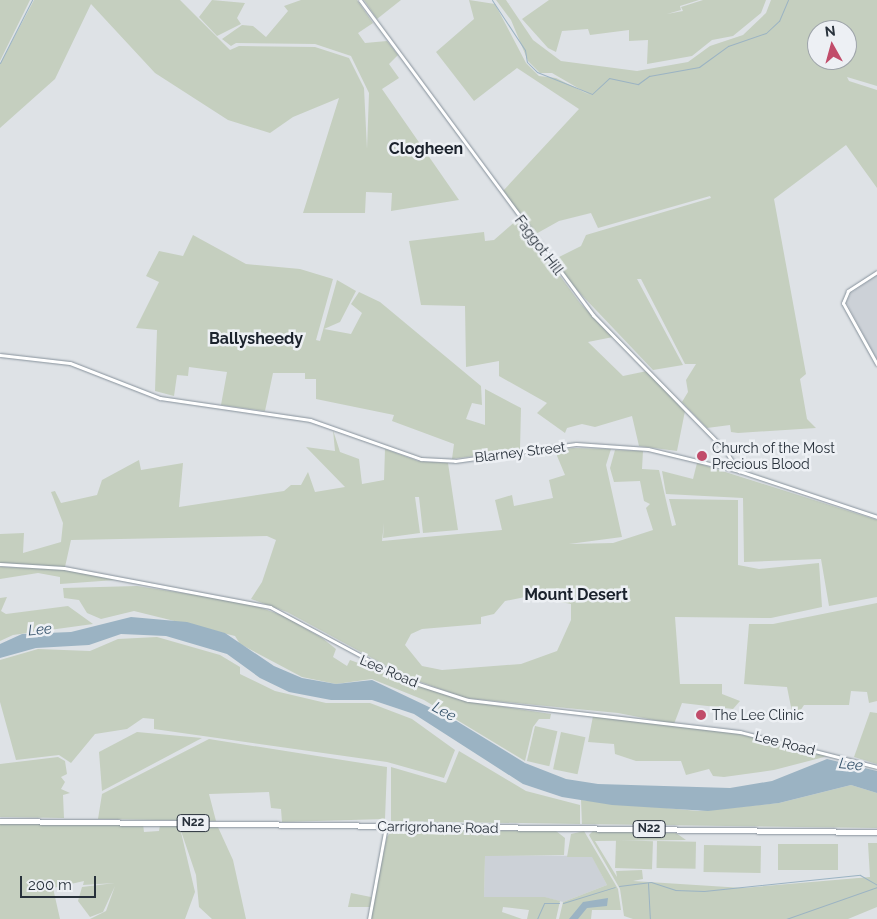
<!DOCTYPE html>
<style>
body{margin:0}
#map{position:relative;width:877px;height:919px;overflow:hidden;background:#dee2e6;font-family:Raleway,sans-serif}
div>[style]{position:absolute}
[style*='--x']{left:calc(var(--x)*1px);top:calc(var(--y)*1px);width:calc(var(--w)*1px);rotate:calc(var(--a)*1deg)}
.built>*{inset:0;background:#ccd1d7}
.green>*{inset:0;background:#c5cfbf;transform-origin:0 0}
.water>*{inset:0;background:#9bb3c3}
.stream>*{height:1px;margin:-0.5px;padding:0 0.5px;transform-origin:0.5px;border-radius:0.5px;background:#9bb3c3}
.roads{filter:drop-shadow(0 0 1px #86919b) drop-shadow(0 0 1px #86919b)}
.secondary>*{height:3px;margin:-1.5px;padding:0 1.5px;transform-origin:1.5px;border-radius:1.5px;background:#fff}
.highway>*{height:4.5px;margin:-2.25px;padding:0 2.25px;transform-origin:2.25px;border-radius:2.25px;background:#fff}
.dots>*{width:14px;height:14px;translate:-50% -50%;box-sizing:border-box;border:2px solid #edf0f4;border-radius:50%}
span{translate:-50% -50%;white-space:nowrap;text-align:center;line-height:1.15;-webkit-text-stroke:5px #edf0f4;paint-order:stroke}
.shield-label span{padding:1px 4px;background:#edf0f4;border:1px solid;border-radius:4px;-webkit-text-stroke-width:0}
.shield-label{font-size:12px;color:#28313b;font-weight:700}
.street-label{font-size:14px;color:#28313b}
.poi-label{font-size:14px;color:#28313b}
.left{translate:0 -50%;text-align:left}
.water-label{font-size:15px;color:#36536b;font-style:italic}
.quarter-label{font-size:16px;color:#1b222c;font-weight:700}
.north{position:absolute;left:807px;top:20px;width:50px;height:50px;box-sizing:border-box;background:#edf0f4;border:1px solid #9ea4aa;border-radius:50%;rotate:353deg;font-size:14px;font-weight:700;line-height:20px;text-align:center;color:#28313b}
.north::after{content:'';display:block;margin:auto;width:18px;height:22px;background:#c14c6a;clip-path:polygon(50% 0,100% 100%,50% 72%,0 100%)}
.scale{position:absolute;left:20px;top:876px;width:76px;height:22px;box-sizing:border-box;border:2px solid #28313b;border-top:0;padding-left:6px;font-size:15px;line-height:18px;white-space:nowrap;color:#28313b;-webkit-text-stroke:4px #edf0f4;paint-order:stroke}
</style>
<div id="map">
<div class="built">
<div style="clip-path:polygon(877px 275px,877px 360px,846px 302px,851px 293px)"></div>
<div style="clip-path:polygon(485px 855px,592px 856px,607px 885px,563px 902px,544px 897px,484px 897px)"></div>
</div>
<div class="green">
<div style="clip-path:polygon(0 0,30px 0,0 61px)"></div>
<div style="clip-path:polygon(34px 0,180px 0,230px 50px,239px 46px,315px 47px,349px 58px,364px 88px,367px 149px,369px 93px,351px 56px,315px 44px,236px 43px,231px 46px,222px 39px,242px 25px,253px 26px,266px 37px,288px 11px,284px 6px,301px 0,357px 0,373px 23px,358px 33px,365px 43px,387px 41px,398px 55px,389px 64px,399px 78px,382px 89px,459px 200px,391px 211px,392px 193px,366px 192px,365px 213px,303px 213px,339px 98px,293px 117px,270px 133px,228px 120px,155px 73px,91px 4px,55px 79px,0 128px,0 64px)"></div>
<div style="clip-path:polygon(212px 0,245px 3px,237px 18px,241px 24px,217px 36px,199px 17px)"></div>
<div style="clip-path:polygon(364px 0,401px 0,377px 19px)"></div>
<div style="clip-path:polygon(evenodd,469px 0,495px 4px,526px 63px,539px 76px,556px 78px,590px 95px,552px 73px,540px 73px,528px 61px,511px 20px,496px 0,506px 0,533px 40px,561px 61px,637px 71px,688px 62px,710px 46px,743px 35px,766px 13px,771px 0,877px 0,877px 86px,847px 77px,849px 81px,877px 90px,877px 188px,846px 145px,774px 199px,806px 374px,800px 379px,807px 419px,816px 428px,738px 433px,731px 432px,730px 425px,707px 428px,682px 402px,688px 392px,686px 380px,696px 364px,685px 364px,641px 279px,637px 279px,683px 365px,653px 370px,576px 289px,553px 260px,581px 246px,586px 235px,711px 198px,710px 196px,598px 228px,591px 213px,559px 221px,534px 235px,503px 191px,579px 109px,517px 68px,474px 101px,436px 52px,474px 19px,469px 0,817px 30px,847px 30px,847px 60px,817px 60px,817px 30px)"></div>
<div style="clip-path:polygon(549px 0,699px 0,680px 6px,681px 10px,667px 14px,683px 11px,681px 7px,703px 0,766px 0,761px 13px,733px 36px,712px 40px,692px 56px,647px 64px,648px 40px,629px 41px,629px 30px,590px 35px,588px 29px,562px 31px,556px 52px,548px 48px,522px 19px)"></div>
<div style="clip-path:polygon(518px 219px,580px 303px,613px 337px,588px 342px,623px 376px,647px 371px,685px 411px,677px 451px,639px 446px,632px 416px,595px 427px,582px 424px,567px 428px,565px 433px,537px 413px,547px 403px,499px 376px,499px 361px,466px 367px,465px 306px,421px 305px,409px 241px,484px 232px,485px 241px,494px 240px)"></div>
<div style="clip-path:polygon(193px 235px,246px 264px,300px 269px,333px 279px,316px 340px,320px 341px,337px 280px,356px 291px,340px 322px,324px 329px,351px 334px,362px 313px,351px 304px,359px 292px,380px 302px,481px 386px,482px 405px,472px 403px,466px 419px,485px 425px,485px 389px,521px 408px,520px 450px,452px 459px,454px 444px,392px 421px,394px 415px,316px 399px,316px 379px,305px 379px,305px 373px,273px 373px,265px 411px,221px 405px,227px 372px,189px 367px,188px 376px,177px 375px,174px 396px,155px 391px,157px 330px,136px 328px,159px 282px,146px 276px,159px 251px,183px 256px)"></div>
<div style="clip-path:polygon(evenodd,333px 430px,340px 452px,359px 459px,362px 484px,384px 480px,385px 449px,418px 461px,448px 463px,458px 530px,423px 533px,419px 497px,415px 497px,420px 533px,383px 538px,384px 523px,382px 541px,502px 530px,495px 500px,512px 495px,514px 506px,553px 498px,549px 480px,565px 475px,555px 451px,573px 448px,611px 449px,606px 465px,622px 537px,569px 544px,613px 543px,653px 530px,646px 508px,650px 504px,644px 501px,640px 481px,614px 482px,610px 468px,615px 450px,643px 451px,642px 469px,659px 470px,672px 526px,676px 525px,669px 499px,738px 500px,738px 565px,759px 569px,819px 563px,822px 607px,771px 618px,675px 617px,680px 684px,722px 684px,722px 694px,740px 701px,733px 709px,682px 703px,674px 724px,618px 713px,465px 698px,407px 677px,287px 612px,251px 599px,262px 582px,276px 540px,267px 536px,71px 540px,65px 567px,0 563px,0 534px,24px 533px,23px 553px,61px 542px,63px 523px,51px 492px,55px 491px,61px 503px,97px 495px,102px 480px,139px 460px,141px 470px,183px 463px,179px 507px,284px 491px,291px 485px,301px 485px,308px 472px,315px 492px,345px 487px,306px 447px,335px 451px,333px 430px,530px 596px,571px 604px,571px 620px,557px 651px,521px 664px,442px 670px,422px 666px,405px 645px,411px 634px,422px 629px,481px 624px,481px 617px,494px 614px,505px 601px,530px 596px)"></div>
<div style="clip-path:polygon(697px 463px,877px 520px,877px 597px,829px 606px,821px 559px,744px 562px,743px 498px,666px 494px,662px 471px,693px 479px)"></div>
<div style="clip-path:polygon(0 567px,64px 569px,115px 580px,60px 584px,60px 577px,38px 573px,0 579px)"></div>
<div style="clip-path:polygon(137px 586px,248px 603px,284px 616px,322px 638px,336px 649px,333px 657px,347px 666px,350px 660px,460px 700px,551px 714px,550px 719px,539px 719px,533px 727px,525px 761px,424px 700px,372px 679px,336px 684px,302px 677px,240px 644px,235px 636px,134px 611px,101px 619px,87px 613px,79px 600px,64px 598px,63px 588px)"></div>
<div style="clip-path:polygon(7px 597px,1px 611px,6px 614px,68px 606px,93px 624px,13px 635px,0 641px,0 598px)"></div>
<div style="clip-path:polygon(877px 603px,877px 701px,869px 703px,867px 692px,851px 691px,849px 705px,804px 705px,800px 711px,792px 712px,787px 687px,744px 684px,749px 624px,773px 624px)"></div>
<div style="clip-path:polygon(157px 637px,220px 655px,240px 667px,240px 674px,275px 691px,326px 703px,370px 703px,412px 719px,455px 750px,444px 778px,387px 762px,154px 729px,154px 719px,143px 718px,127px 729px,95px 734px,71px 763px,59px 755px,16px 760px,0 702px,0 660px,38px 649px,90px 651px,118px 639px)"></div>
<div style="clip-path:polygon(870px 712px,877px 713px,877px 764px,854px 757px)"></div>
<div style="clip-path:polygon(593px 716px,739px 734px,828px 756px,774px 770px,724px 777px,713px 776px,709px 769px,686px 775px,681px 761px,636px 761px,615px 754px,614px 744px,588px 742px)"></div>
<div style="left:535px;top:726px;width:23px;height:36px;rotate:13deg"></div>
<div style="clip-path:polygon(137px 732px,202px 738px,102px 791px,99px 752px)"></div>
<div style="left:561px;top:732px;width:25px;height:38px;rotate:12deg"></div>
<div style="clip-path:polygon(209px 739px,387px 767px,385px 819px,282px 822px,281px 809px,271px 808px,269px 792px,209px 794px,216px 821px,98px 819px,102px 794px)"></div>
<div style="clip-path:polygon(459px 751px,526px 791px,580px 805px,580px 824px,391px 821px,391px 767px,446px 783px)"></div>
<div style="clip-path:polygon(58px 757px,65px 761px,67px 774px,61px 777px,65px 782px,61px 789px,70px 793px,63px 795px,64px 818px,0 817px,0 764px)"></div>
<div style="clip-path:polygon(851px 785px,877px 793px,877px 828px,582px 824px,581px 800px,698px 811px,779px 803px)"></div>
<div style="clip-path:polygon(0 823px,143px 824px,144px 832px,159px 831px,160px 825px,217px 825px,233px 860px,246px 919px,212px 919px,199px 907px,196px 875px,180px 828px,195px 892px,185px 919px,90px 919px,106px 911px,115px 886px,103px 912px,90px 917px,78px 901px,82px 887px,115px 883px,83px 885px,84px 881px,53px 888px,60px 919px,0 919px)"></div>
<div style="clip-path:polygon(393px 829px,556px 831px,565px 838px,564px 855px,485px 856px,484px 897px,545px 897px,560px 901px,556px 919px,527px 919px,529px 910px,503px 907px,502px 912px,522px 919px,370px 919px,387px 837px)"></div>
<div style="clip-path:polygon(584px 831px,618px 889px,621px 910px,592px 910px,591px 919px,559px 919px,563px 902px,607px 885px,592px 857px,567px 857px,571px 834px)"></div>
<div style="clip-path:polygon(593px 831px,676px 833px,686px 840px,595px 841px,617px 877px,616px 871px,642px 870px,643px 879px,633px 881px,743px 888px,870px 877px,868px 843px,877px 843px,877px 907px,848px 919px,633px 919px,624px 916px,620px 889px,589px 835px)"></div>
<div style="left:616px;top:840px;width:37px;height:28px;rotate:2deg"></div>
<div style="left:657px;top:841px;width:39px;height:27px;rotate:1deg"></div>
<div style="left:838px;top:844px;width:26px;height:60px;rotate:90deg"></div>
<div style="left:704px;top:845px;width:57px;height:27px;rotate:1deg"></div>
<div style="clip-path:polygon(351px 893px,371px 897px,370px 907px,348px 907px)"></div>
</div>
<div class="water">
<div style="clip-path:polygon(131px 617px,187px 622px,225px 633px,274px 666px,302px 678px,336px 684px,372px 680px,450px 717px,525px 763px,566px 779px,598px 784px,730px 788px,772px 781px,827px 759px,877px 771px,877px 793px,851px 785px,779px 803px,708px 811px,612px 805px,562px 797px,523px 784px,414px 714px,372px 700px,331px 700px,289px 692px,260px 678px,227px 654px,166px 636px,121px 634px,89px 645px,36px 648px,0 658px,0 644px,22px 634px,71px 632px)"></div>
<div style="clip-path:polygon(608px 898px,607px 906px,587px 908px,578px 919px,569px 919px,583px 902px)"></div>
</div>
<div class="stream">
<div style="--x:492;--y:0;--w:60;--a:56.6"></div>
<div style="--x:525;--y:50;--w:12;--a:81"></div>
<div style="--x:527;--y:62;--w:14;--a:45"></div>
<div style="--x:537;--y:72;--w:59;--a:21.8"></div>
<div style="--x:592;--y:94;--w:23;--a:-43"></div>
<div style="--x:609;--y:78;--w:30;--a:12"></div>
<div style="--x:638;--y:84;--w:14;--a:-36"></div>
<div style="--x:649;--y:76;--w:51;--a:-10.2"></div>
<div style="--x:699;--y:67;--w:36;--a:-36"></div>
<div style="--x:728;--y:46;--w:40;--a:-18.9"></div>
<div style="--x:766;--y:33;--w:18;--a:-43"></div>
<div style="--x:779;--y:21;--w:23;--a:-67"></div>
<div style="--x:0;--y:63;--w:71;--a:-63.1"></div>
<div style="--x:648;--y:883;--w:36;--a:87"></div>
<div style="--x:619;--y:886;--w:32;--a:-7"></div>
<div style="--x:651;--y:882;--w:25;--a:18"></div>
<div style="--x:675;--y:890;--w:29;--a:2"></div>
<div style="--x:704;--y:891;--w:157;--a:-5.9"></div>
<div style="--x:860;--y:875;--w:20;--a:30"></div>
<div style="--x:563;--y:903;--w:54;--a:-17.1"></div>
<div style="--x:537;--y:919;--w:17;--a:-66"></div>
<div style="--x:544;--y:903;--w:15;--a:0"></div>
<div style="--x:786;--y:919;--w:96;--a:-19.4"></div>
</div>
<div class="roads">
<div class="secondary">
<div style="--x:360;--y:0;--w:392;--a:53.5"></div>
<div style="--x:593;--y:315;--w:187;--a:45.6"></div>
<div style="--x:724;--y:449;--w:27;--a:56"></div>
<div style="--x:877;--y:272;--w:35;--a:147"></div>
<div style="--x:848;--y:291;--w:13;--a:113"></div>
<div style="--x:843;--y:303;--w:70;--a:60.9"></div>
<div style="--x:0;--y:355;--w:70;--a:6.5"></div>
<div style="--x:70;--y:363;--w:97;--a:21.3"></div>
<div style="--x:160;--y:398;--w:152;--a:8.3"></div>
<div style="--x:310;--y:420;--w:118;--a:19.4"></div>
<div style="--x:421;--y:459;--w:34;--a:3"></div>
<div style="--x:455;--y:461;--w:122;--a:-8"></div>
<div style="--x:576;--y:444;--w:72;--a:4"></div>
<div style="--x:648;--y:449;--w:94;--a:13.6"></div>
<div style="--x:739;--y:471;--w:145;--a:18.4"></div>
<div style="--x:0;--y:564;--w:64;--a:3.6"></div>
<div style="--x:64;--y:568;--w:210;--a:10.7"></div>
<div style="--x:270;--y:607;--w:154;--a:28.2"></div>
<div style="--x:406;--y:680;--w:65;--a:17.9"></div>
<div style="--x:468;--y:700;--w:274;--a:6.7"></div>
<div style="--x:740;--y:732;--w:141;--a:14.3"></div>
<div style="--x:369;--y:919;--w:95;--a:-79.6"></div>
</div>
<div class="highway">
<div style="--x:0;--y:821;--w:877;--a:0.72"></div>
</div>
</div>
<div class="dots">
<div style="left:702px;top:456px;background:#c14c6a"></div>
<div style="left:701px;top:715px;background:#c14c6a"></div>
</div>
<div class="shield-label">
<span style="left:193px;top:823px">N22</span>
<span style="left:649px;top:829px">N22</span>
</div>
<div class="street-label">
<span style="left:539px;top:245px;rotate:53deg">Faggot Hill</span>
<span style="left:520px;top:452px;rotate:-7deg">Blarney Street</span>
<span style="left:389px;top:671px;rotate:23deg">Lee Road</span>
<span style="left:785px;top:743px;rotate:14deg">Lee Road</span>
<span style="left:438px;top:827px;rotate:1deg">Carrigrohane Road</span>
</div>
<div class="poi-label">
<span class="left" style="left:712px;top:456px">Church of the Most<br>Precious Blood</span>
<span class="left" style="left:712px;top:715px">The Lee Clinic</span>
</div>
<div class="water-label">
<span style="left:40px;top:630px;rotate:-5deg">Lee</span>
<span style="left:444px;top:712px;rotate:29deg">Lee</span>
<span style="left:851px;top:765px;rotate:6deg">Lee</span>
</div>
<div class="quarter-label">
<span style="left:426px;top:149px">Clogheen</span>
<span style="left:256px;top:339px">Ballysheedy</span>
<span style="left:576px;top:595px">Mount Desert</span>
</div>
<div class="north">N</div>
<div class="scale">200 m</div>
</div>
